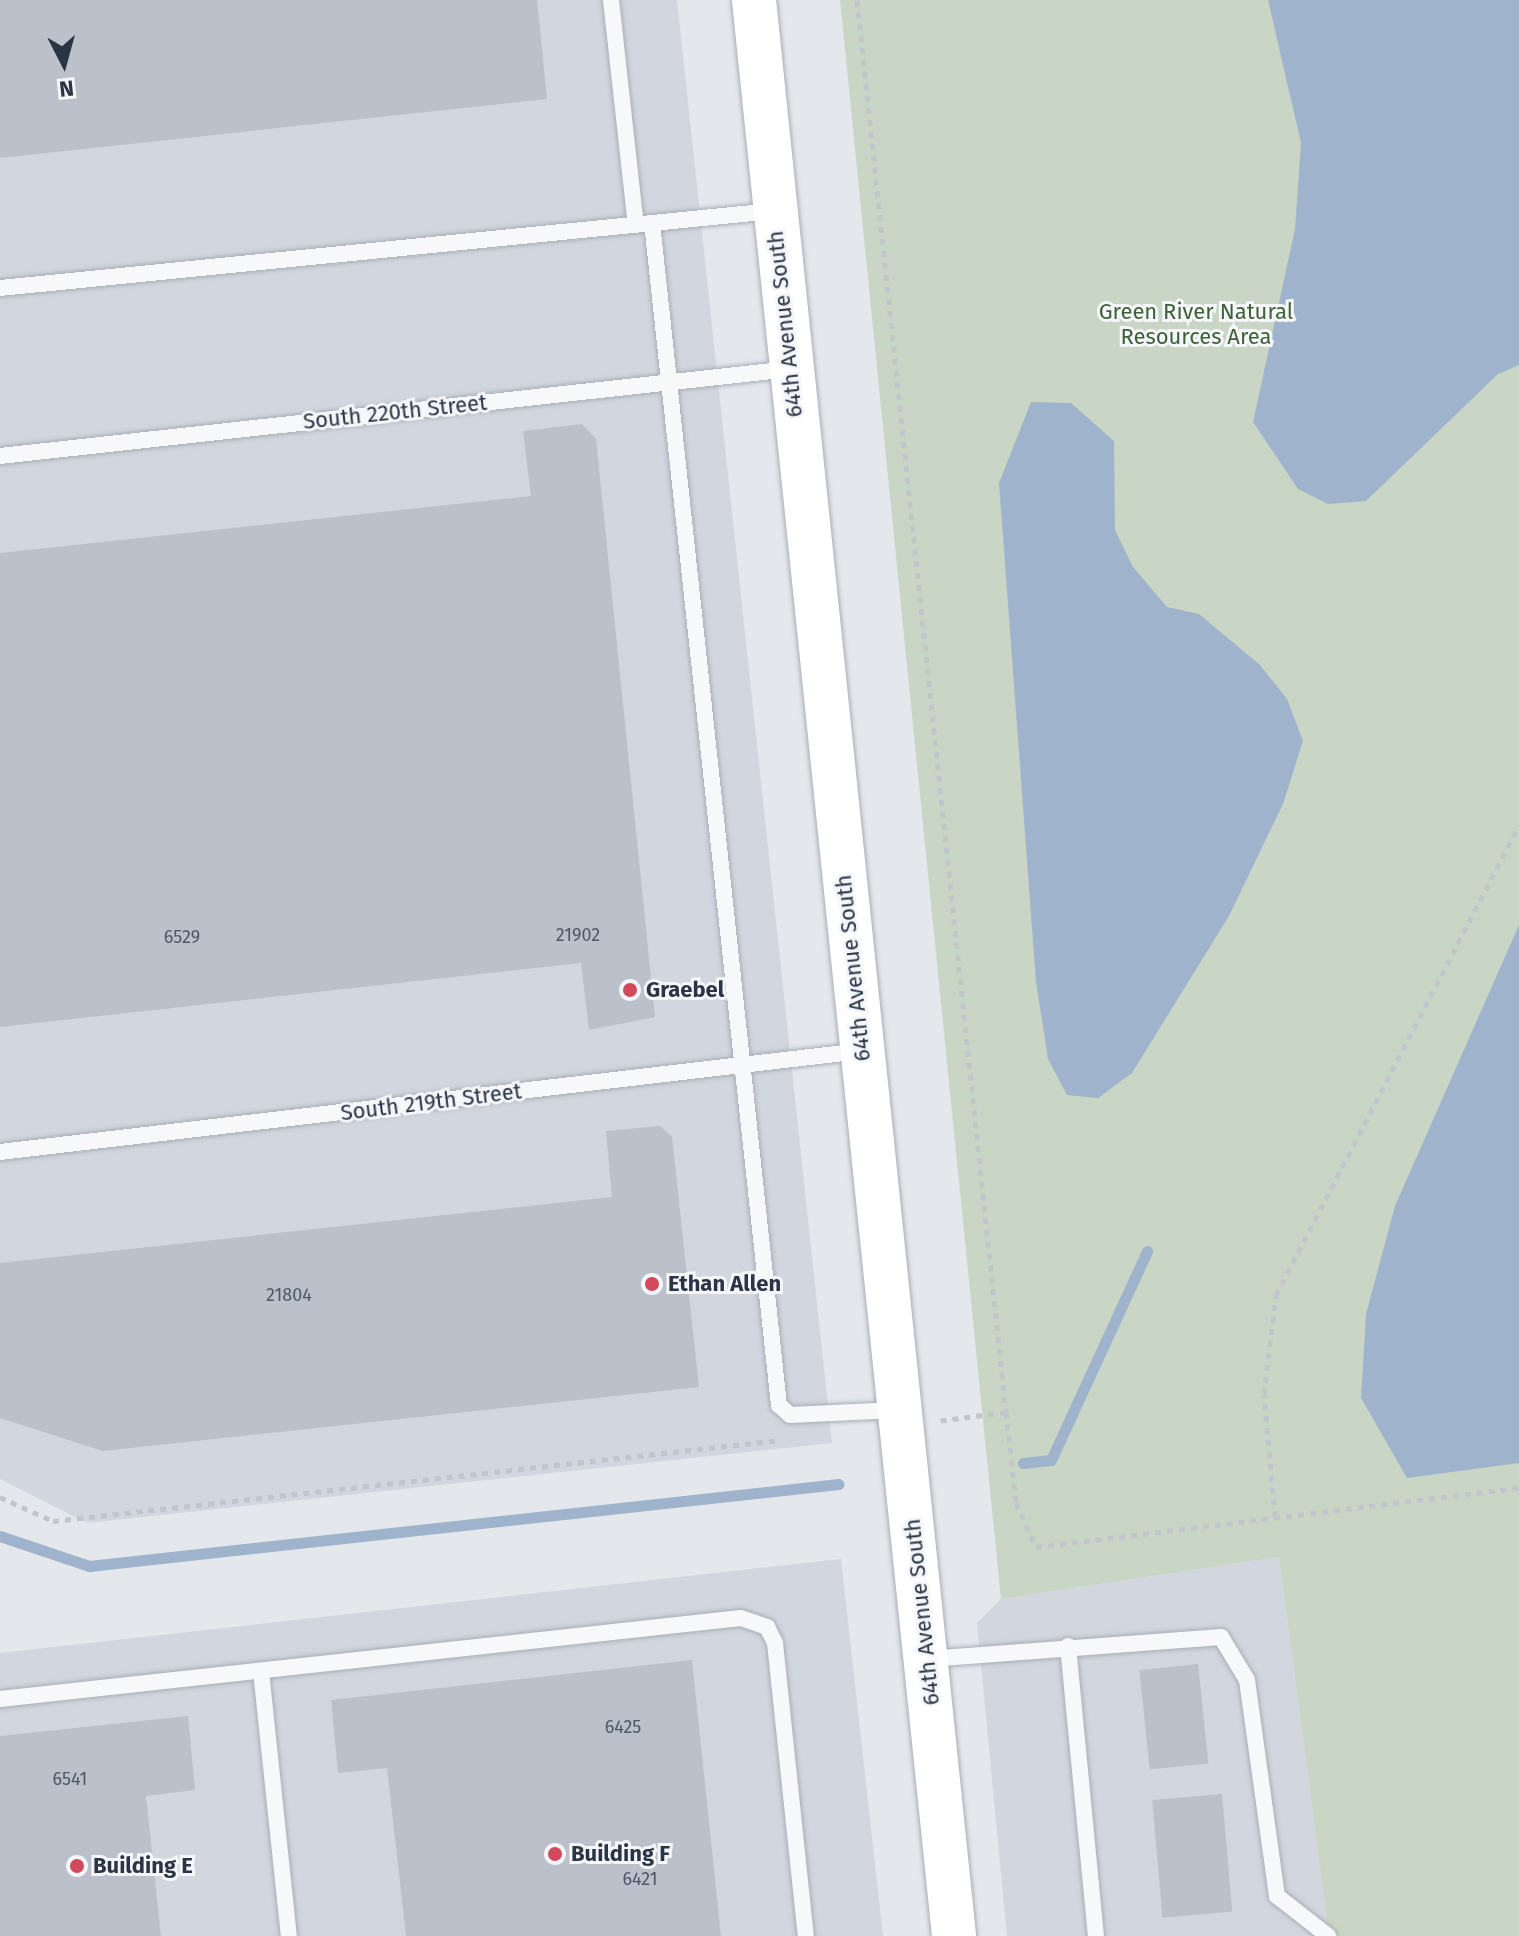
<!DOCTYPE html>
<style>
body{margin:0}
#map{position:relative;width:1519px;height:1936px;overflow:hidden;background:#e4e7ec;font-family:"Fira Sans",sans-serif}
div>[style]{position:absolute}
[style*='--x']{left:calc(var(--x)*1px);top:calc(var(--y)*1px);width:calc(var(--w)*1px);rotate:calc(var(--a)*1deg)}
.built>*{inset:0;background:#d2d6de}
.green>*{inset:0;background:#c9d6c5}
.water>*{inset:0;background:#9fb4cc}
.stream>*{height:11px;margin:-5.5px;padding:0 5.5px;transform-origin:5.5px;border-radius:5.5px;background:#9fb4cc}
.building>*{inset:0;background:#bbc0ca;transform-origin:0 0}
.path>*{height:5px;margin-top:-2.5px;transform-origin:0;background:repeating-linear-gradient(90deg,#c2c5cb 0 6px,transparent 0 12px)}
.roads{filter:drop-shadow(0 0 2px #a9aeb7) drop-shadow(0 0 2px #a9aeb7)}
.lane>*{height:16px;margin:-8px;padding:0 8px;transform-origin:8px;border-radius:8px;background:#f7f8fa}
.secondary>*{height:44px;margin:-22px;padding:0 22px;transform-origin:22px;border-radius:22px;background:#fff}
.dots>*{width:22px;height:22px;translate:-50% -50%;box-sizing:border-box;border:4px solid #f4f6f9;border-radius:50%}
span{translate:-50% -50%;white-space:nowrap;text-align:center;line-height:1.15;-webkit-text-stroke:6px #f4f6f9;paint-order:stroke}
.number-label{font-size:18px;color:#4f5766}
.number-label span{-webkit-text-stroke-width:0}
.park-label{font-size:22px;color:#3f6138}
.street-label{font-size:22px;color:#2b3445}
.poi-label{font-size:22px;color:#2b3445;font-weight:700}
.left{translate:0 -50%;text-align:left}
.north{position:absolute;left:24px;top:24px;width:80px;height:80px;-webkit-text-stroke:6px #f4f6f9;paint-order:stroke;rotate:174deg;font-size:22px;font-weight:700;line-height:32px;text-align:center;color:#2b3445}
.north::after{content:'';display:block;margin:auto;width:28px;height:36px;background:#2b3445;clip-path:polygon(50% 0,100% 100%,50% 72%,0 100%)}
</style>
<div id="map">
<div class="built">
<div style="clip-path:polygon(0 0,677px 0,832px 1443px,87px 1523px,0 1479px)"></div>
<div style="clip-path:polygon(1279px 1557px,1329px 1936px,1007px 1936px,977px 1623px,1001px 1599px)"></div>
<div style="clip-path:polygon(841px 1559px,883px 1936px,0 1936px,0 1653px)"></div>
</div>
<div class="green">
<div style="clip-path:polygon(840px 0,1519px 0,1519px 1936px,1329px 1936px,1279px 1557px,1001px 1599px)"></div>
</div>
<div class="water">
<div style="clip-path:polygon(1268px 0,1519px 0,1519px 365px,1498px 374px,1366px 501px,1328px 504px,1298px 489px,1253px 422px,1295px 229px,1301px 143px)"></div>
<div style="clip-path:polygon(1031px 402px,1071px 403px,1114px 441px,1115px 530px,1133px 567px,1167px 607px,1199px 614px,1260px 665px,1287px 699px,1303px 741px,1283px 804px,1229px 916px,1132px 1073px,1098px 1098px,1067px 1095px,1048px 1059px,1036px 982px,999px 483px)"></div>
<div style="clip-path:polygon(1519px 925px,1519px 1463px,1407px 1478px,1361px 1398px,1366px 1314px,1395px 1206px)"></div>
</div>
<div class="stream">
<div style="--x:1023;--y:1463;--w:28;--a:-6"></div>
<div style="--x:1051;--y:1460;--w:230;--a:-65.3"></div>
<div style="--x:0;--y:1536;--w:94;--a:18.6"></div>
<div style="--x:89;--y:1566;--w:754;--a:-6.24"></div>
</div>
<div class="building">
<div style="clip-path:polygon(0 0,537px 0,547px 99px,0 158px)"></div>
<div style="clip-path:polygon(582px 424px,596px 439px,655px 1017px,589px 1030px,581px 963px,0 1027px,0 553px,531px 496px,523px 431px)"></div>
<div style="clip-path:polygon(660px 1126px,672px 1137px,699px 1387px,103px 1451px,0 1418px,0 1263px,612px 1197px,606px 1131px)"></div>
<div style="clip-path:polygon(692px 1660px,721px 1936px,406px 1936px,387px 1768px,338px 1773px,331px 1700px)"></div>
<div style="left:1198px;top:1664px;width:100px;height:59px;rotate:84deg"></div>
<div style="clip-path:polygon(188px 1716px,195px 1790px,146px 1796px,161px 1936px,0 1936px,0 1736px)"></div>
<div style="left:1222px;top:1794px;width:118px;height:70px;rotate:85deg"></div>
</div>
<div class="path">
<div style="--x:857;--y:0;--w:1420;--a:83.98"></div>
<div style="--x:1006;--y:1412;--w:69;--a:172.5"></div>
<div style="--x:1006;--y:1412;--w:92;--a:83.7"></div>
<div style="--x:1016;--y:1503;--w:48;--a:65.6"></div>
<div style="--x:1036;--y:1547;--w:487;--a:-7"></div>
<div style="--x:0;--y:1497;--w:58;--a:24.4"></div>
<div style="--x:53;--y:1521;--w:732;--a:-6.35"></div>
<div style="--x:1275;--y:1517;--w:123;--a:-95.1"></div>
<div style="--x:1264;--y:1394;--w:100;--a:-83.1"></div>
<div style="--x:1276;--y:1295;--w:529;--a:-62.66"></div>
</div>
<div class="roads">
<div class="lane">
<div style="--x:611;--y:0;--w:226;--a:83.7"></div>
<div style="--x:652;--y:223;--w:1189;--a:83.87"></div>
<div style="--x:779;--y:1405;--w:15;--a:42"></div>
<div style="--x:790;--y:1415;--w:106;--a:-2.7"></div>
<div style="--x:0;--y:288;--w:777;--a:-5.69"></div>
<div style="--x:0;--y:456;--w:795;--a:-6.28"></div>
<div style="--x:0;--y:1152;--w:867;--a:-6.69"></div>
<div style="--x:1068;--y:1646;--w:291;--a:84.5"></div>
<div style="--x:928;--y:1659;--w:294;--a:-4.3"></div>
<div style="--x:1221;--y:1637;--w:50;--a:58.8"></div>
<div style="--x:1247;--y:1680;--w:218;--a:82.1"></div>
<div style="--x:1277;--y:1896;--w:65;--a:38.1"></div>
<div style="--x:261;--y:1671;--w:266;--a:84"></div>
<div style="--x:0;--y:1699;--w:745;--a:-6.24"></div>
<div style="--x:741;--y:1618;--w:28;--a:19"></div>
<div style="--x:767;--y:1627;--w:18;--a:63"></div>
<div style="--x:775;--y:1643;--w:295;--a:84"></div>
</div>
<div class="secondary">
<div style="--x:754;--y:0;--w:1946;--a:84.1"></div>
</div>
</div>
<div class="dots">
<div style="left:630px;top:990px;background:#d1495b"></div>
<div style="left:652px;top:1284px;background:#d1495b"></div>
<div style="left:555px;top:1854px;background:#d1495b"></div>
<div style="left:77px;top:1866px;background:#d1495b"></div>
</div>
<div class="number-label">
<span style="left:578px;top:935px">21902</span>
<span style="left:182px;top:937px">6529</span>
<span style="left:289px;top:1295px">21804</span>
<span style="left:623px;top:1727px">6425</span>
<span style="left:70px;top:1779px">6541</span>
<span style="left:640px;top:1879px">6421</span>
</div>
<div class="park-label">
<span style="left:1196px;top:324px">Green River Natural<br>Resources Area</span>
</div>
<div class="street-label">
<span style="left:785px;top:324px;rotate:-96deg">64th Avenue South</span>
<span style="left:395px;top:412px;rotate:-6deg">South 220th Street</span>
<span style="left:853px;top:968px;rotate:-96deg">64th Avenue South</span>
<span style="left:431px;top:1102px;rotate:-7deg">South 219th Street</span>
<span style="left:922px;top:1612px;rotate:-96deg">64th Avenue South</span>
</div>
<div class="poi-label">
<span class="left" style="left:646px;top:990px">Graebel</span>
<span class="left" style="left:668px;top:1284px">Ethan Allen</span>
<span class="left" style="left:571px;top:1854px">Building F</span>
<span class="left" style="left:93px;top:1866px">Building E</span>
</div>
<div class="north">N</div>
</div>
